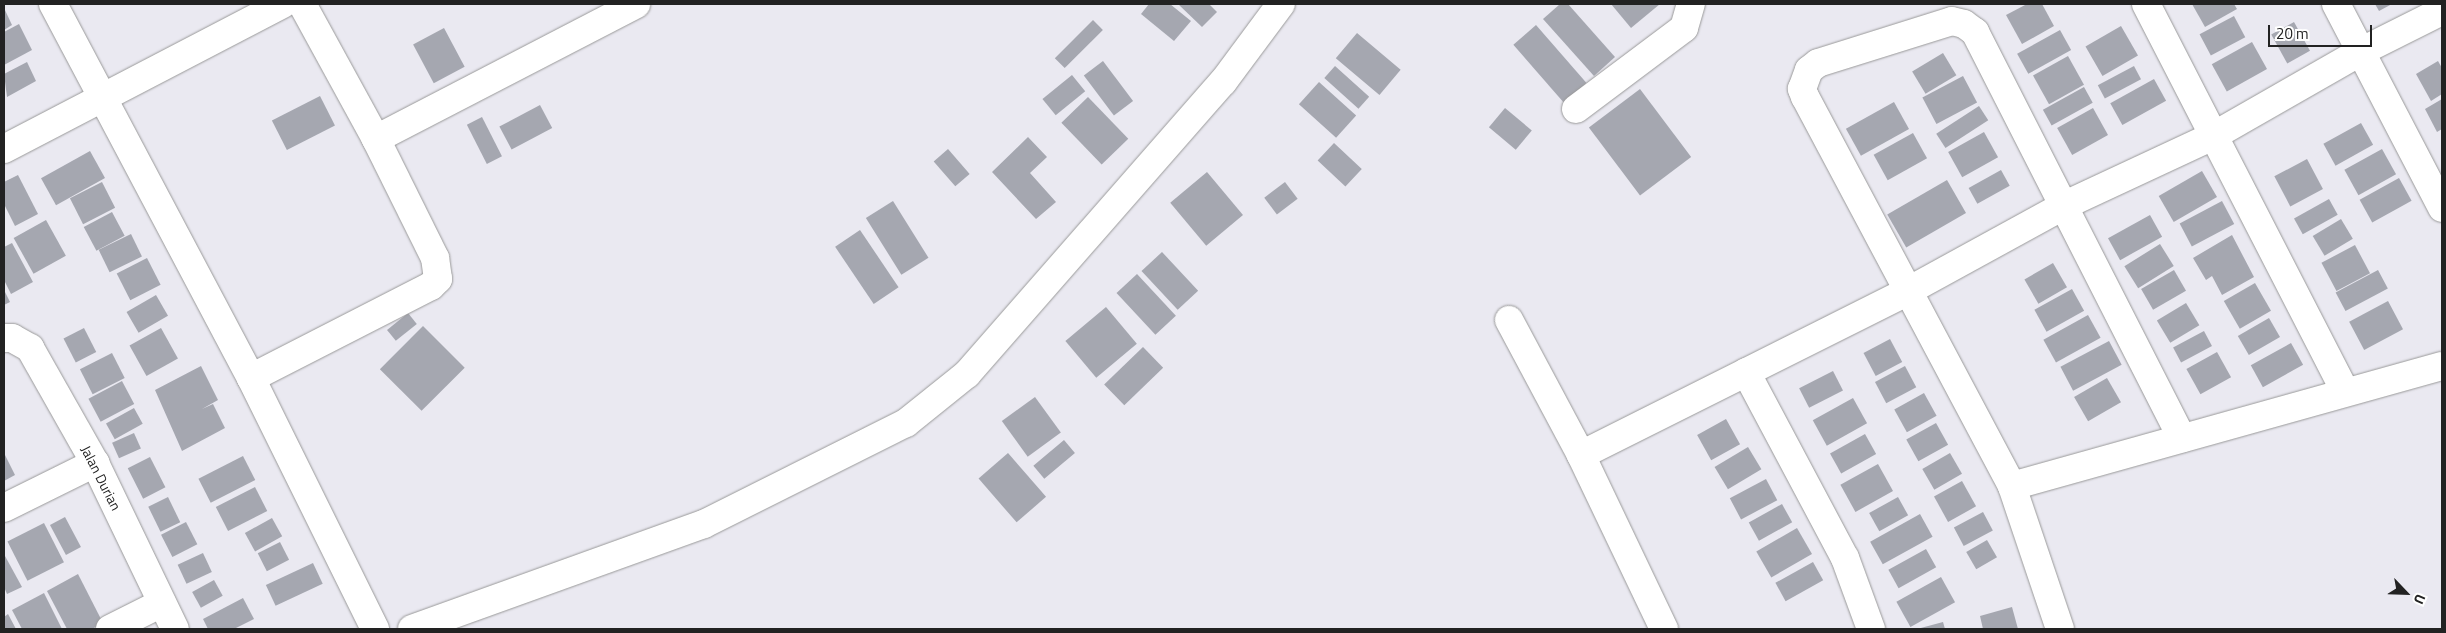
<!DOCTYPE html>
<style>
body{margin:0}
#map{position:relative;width:2446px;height:633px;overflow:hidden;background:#eae9f1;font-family:"Titillium Web",sans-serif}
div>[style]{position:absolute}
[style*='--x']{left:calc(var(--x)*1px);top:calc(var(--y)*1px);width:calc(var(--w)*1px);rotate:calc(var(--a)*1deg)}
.building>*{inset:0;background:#a5a7b0;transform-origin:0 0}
.roads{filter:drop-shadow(0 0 1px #999) drop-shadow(0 0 1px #999)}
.street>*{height:28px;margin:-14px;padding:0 14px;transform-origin:14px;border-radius:14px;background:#fff}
span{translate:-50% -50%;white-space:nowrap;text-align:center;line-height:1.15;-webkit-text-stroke:4.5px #fff;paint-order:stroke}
.street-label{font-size:14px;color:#222}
.frame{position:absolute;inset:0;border:5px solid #222;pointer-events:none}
.north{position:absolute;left:2381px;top:568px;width:50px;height:50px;-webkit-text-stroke:4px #fff;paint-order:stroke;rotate:114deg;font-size:14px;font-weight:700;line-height:20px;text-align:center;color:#222}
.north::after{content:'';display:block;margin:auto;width:18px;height:22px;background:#222;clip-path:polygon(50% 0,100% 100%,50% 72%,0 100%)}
.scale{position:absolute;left:2268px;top:25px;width:104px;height:22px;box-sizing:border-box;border:2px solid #222;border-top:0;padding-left:6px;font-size:15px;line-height:18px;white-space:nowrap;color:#222;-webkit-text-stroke:4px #fff;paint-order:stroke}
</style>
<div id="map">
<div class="building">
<div style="clip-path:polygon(1149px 4px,1170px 4px,1191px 21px,1174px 41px,1141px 14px)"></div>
<div style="clip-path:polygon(1178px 4px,1209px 4px,1217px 12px,1202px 27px)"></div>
<div style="clip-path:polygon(1560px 4px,1568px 4px,1615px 57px,1594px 76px,1543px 19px)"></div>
<div style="clip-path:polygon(1611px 4px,1660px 4px,1631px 28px)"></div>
<div style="clip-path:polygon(2027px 4px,2042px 4px,2054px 26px,2022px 44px,2006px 15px)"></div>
<div style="clip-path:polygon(2192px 4px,2234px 4px,2237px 9px,2205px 27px)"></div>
<div style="clip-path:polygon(2375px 4px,2392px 4px,2379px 11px)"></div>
<div style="clip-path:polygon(4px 8px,12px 25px,4px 30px)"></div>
<div style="left:2234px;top:16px;width:24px;height:39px;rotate:62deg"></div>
<div style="left:1093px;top:20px;width:14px;height:54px;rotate:45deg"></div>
<div style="left:2294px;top:22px;width:33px;height:26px;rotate:61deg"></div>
<div style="clip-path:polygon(19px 24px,32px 50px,4px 65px,4px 32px)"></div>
<div style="left:1536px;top:25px;width:77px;height:30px;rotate:49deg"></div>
<div style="left:2121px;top:26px;width:34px;height:41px;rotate:60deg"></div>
<div style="left:444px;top:28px;width:44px;height:35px;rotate:62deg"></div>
<div style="left:2060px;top:30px;width:23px;height:49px;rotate:61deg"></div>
<div style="left:1357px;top:33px;width:57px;height:33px;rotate:40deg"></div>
<div style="left:2252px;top:42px;width:31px;height:46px;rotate:61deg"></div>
<div style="left:1943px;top:53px;width:26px;height:36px;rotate:59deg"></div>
<div style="left:2068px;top:56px;width:33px;height:40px;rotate:61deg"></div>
<div style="left:1103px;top:61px;width:50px;height:24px;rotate:53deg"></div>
<div style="clip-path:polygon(2438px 61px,2442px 68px,2442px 94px,2431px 101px,2416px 74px)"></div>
<div style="clip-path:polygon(27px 62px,36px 81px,7px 97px,4px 74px)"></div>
<div style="left:1335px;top:66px;width:46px;height:16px;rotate:42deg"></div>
<div style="left:2134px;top:66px;width:15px;height:41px;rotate:62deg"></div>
<div style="left:1072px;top:75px;width:21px;height:38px;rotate:51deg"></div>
<div style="left:1963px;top:76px;width:30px;height:46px;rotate:62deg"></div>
<div style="left:2154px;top:79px;width:25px;height:50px;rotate:61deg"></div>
<div style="left:1319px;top:82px;width:50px;height:30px;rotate:42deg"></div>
<div style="left:2084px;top:87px;width:18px;height:47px;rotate:61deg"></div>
<div style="left:1640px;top:89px;width:85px;height:64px;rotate:53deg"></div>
<div style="left:320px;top:96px;width:33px;height:54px;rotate:63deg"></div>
<div style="left:1088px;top:97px;width:58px;height:37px;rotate:46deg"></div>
<div style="clip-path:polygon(2442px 99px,2442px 129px,2437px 132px,2425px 109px)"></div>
<div style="left:1894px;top:102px;width:31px;height:55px;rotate:61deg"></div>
<div style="left:540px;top:105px;width:26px;height:46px;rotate:62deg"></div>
<div style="left:1979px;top:106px;width:17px;height:51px;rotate:57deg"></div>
<div style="left:1505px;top:108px;width:35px;height:25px;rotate:40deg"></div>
<div style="left:2093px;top:108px;width:31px;height:41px;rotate:61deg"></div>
<div style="left:482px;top:117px;width:44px;height:17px;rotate:63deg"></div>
<div style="left:2361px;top:123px;width:25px;height:43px;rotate:61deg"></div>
<div style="left:1984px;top:132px;width:29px;height:41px;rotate:61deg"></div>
<div style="left:1913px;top:133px;width:29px;height:45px;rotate:61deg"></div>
<div style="clip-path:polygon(1028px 137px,1047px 157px,1030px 173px,1056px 202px,1036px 219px,992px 172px)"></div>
<div style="left:1334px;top:143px;width:38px;height:24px;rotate:43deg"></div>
<div style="left:948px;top:149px;width:33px;height:19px;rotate:49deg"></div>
<div style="left:2382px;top:149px;width:29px;height:43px;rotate:61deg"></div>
<div style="left:90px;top:151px;width:31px;height:56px;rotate:61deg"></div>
<div style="left:2307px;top:159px;width:34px;height:37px;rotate:62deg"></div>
<div style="left:2001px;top:170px;width:18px;height:37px;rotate:61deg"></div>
<div style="left:2202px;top:171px;width:30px;height:50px;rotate:60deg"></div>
<div style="left:1207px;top:172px;width:56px;height:48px;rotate:50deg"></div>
<div style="clip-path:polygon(18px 175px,38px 214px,15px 226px,4px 204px,4px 182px)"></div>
<div style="left:2399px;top:178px;width:26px;height:45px;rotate:61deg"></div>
<div style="left:1947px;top:180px;width:38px;height:69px;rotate:60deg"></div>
<div style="left:102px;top:182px;width:29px;height:36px;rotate:63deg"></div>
<div style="left:1285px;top:182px;width:21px;height:26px;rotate:53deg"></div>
<div style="left:2329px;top:199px;width:18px;height:40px;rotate:61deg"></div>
<div style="left:893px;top:201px;width:67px;height:32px;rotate:58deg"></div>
<div style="left:2222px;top:201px;width:26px;height:48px;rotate:62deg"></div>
<div style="left:112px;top:212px;width:27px;height:32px;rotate:62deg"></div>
<div style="left:2150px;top:215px;width:25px;height:48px;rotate:61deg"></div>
<div style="left:2341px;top:219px;width:23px;height:33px;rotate:59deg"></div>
<div style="left:46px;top:220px;width:41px;height:37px;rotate:61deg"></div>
<div style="left:860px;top:230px;width:69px;height:30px;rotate:56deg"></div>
<div style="left:131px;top:234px;width:25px;height:36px;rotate:64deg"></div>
<div style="clip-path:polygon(2232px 235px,2254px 277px,2222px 295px,2212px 276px,2206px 280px,2193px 258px)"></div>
<div style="clip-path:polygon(12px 243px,33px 282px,11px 294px,4px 280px,4px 247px)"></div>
<div style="left:2160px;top:244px;width:26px;height:42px;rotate:58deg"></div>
<div style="left:2355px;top:245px;width:32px;height:38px;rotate:62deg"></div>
<div style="left:1162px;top:252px;width:53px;height:28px;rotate:47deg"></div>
<div style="left:147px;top:258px;width:30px;height:34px;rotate:63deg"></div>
<div style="left:2053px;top:263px;width:28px;height:33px;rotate:60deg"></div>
<div style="left:2174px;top:270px;width:24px;height:38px;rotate:60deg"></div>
<div style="left:2378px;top:270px;width:21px;height:48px;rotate:62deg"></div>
<div style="left:1137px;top:274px;width:57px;height:28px;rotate:47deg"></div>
<div style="left:2255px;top:283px;width:32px;height:36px;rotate:60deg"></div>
<div style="left:2072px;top:289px;width:25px;height:43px;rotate:61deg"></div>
<div style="clip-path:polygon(4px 290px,10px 302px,4px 305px)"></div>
<div style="left:156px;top:295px;width:24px;height:34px;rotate:60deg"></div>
<div style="left:2388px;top:301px;width:32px;height:44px;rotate:62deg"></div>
<div style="left:2186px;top:303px;width:26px;height:34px;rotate:59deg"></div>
<div style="left:1106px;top:307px;width:48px;height:53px;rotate:50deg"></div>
<div style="left:408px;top:313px;width:14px;height:27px;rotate:51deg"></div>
<div style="left:2088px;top:315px;width:26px;height:51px;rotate:61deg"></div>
<div style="left:2269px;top:318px;width:22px;height:36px;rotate:60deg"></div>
<div style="left:423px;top:326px;width:59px;height:61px;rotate:45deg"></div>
<div style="left:84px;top:328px;width:27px;height:23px;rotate:63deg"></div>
<div style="left:161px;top:328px;width:35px;height:36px;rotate:61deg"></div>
<div style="left:2204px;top:331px;width:17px;height:35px;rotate:62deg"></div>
<div style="left:1890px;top:339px;width:26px;height:30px;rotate:62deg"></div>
<div style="left:2109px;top:341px;width:27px;height:55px;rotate:62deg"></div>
<div style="left:2291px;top:343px;width:25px;height:46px;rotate:61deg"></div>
<div style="left:1143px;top:347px;width:29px;height:54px;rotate:46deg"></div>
<div style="left:2217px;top:352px;width:29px;height:35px;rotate:61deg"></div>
<div style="left:112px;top:353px;width:28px;height:36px;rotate:63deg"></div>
<div style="clip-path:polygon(201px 366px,218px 400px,202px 409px,213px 404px,225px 428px,182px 451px,155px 390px)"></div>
<div style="left:1905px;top:366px;width:24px;height:34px;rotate:62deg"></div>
<div style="left:1833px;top:371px;width:22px;height:38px;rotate:63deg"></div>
<div style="left:2107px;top:378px;width:28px;height:38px;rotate:60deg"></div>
<div style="left:122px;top:381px;width:26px;height:38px;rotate:62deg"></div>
<div style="left:1924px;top:393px;width:26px;height:34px;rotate:61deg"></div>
<div style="left:1035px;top:397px;width:44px;height:41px;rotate:54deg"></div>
<div style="left:1853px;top:398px;width:29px;height:46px;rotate:61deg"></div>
<div style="left:134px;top:408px;width:18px;height:32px;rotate:61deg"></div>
<div style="left:1726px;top:419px;width:29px;height:33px;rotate:61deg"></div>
<div style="left:1936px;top:423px;width:25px;height:34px;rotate:61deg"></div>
<div style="left:134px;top:433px;width:17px;height:24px;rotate:66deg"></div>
<div style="left:1865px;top:434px;width:23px;height:40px;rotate:61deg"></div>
<div style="left:1064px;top:440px;width:17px;height:40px;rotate:50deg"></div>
<div style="left:1748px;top:447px;width:26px;height:39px;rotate:59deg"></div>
<div style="clip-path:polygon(4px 453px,15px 475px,4px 481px)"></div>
<div style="left:1008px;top:453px;width:58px;height:39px;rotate:49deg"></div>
<div style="left:1950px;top:453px;width:24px;height:32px;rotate:60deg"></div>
<div style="left:243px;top:456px;width:27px;height:50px;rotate:63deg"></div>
<div style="left:150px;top:457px;width:34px;height:25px;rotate:63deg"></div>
<div style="left:1878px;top:464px;width:31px;height:43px;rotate:61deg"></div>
<div style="left:1766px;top:479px;width:24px;height:41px;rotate:62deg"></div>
<div style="left:1962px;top:481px;width:29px;height:32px;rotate:61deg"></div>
<div style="left:255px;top:487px;width:27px;height:44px;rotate:63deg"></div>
<div style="left:168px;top:497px;width:28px;height:22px;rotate:64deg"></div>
<div style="left:1898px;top:497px;width:21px;height:33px;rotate:61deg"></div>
<div style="left:1782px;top:504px;width:21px;height:38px;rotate:61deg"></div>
<div style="left:1983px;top:512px;width:21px;height:33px;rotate:62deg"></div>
<div style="left:1920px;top:514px;width:26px;height:57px;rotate:61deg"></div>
<div style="left:65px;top:517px;width:34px;height:17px;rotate:62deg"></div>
<div style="left:272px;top:518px;width:21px;height:31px;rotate:61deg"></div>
<div style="left:186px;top:522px;width:25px;height:28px;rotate:63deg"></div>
<div style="left:44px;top:523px;width:44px;height:41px;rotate:63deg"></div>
<div style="left:1797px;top:528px;width:30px;height:47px;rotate:60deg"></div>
<div style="left:1987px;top:540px;width:20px;height:24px;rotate:60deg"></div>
<div style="left:280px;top:542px;width:20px;height:25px;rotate:63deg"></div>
<div style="left:1926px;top:549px;width:21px;height:43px;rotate:61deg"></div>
<div style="left:203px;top:553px;width:21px;height:28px;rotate:65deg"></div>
<div style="clip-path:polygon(5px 556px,22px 587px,7px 594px,4px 587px)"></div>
<div style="left:1813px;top:562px;width:21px;height:43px;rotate:61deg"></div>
<div style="left:313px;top:563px;width:23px;height:52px;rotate:65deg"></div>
<div style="clip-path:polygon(78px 574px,103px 623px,92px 629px,67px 629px,47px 591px)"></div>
<div style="left:1941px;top:577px;width:29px;height:51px;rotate:61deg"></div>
<div style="left:214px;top:580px;width:18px;height:25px;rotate:61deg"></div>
<div style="clip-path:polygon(44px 593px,62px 629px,22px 629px,12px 610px)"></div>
<div style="clip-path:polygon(243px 598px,254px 619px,234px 629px,208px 629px,203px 619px)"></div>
<div style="clip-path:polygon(2012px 607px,2018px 629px,1983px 629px,1980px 616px)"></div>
<div style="clip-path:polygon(8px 614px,16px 629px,4px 629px,4px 617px)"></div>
<div style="clip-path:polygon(1943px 622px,1945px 629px,1917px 629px)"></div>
</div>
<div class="roads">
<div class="street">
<div style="--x:53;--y:4;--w:423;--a:62.1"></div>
<div style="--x:251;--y:378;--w:280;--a:63.7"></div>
<div style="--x:2146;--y:4;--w:436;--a:62.8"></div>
<div style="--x:2336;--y:4;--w:230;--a:62.5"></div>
<div style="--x:1576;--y:109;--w:135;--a:-36.9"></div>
<div style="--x:1684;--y:28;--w:25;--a:-74"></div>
<div style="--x:376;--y:139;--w:293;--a:-27.4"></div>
<div style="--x:4;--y:149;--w:314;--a:-27.5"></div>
<div style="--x:1509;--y:320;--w:153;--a:61.9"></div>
<div style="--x:1581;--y:455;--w:193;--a:64.5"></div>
<div style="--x:4;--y:338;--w:8;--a:0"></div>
<div style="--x:12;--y:338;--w:21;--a:29"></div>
<div style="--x:30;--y:348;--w:132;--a:60.5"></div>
<div style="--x:95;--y:463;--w:184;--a:64.3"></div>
<div style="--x:1746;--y:372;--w:211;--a:62"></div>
<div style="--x:1845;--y:558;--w:76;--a:69.9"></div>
<div style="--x:251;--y:378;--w:202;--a:-27.1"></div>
<div style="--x:431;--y:286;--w:10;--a:-45"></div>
<div style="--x:438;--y:279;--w:21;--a:-98"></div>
<div style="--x:435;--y:258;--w:133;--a:-116.4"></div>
<div style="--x:376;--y:139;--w:154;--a:-118.7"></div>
<div style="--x:1581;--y:455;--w:366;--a:-26.6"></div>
<div style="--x:1908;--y:291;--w:177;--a:-28.7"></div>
<div style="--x:2063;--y:206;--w:168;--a:-25"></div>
<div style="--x:2215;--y:135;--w:167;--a:-29.8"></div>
<div style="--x:2360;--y:52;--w:92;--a:-26.6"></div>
<div style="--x:2012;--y:486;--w:446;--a:-15.6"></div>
<div style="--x:4;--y:508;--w:102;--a:-26.3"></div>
<div style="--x:110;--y:629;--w:58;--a:-26.6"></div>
<div style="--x:412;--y:629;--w:310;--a:-19.8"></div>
<div style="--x:704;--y:524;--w:226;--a:-26.6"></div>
<div style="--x:906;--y:423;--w:78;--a:-38.8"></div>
<div style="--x:967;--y:374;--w:388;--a:-48.8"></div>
<div style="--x:1223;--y:82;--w:97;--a:-53.4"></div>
<div style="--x:2060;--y:629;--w:151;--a:-108.6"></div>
<div style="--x:2012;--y:486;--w:441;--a:-118"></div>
<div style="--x:1805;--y:97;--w:9;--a:-111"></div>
<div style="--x:1802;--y:89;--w:20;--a:-70"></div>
<div style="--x:1809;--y:70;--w:11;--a:-38"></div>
<div style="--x:1818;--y:63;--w:140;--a:-17.4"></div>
<div style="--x:1952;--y:21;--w:12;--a:14"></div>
<div style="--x:1964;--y:24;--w:14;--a:36"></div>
<div style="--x:1975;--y:32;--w:456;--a:63"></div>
</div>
</div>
<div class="street-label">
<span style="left:101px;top:478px;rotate:63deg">Jalan Durian</span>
</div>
<div class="frame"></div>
<div class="north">U</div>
<div class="scale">20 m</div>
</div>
